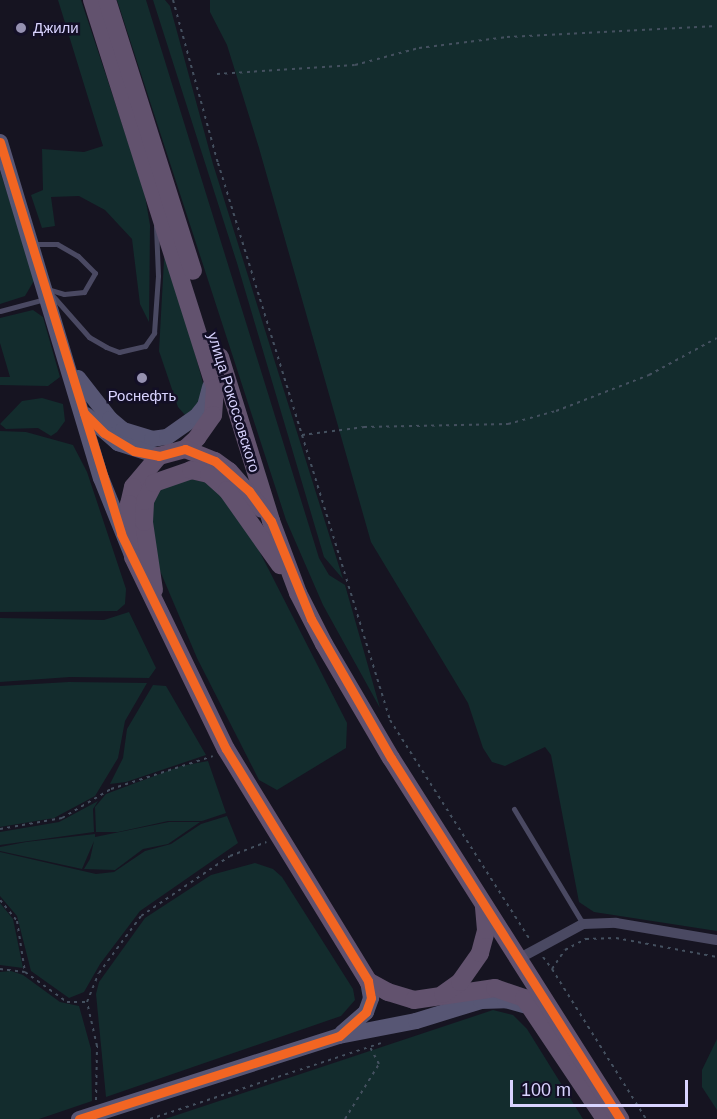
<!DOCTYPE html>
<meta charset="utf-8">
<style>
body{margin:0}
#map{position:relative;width:717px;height:1119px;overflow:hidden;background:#161421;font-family:Helvetica,sans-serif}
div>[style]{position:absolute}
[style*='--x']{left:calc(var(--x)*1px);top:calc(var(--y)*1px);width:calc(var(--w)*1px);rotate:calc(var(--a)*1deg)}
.green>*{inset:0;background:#132c2d}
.path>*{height:2px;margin-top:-1px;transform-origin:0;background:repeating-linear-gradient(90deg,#44505f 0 3px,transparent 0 7.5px)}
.service>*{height:5px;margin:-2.5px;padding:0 2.5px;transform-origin:2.5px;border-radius:2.5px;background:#4a4962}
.minor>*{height:10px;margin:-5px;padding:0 5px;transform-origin:5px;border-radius:5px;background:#4a4962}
.secondary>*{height:16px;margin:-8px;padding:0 8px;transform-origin:8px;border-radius:8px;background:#575674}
.trunk>*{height:18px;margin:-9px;padding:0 9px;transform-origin:9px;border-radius:9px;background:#62526e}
.bus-1>*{height:9px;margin:-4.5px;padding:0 4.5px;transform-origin:4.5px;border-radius:4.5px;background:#f26522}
.dots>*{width:16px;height:16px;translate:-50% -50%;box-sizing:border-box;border:3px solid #130f26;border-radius:50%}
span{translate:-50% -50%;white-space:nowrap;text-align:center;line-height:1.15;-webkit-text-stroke:5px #130f26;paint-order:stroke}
.poi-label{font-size:15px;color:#d9d4ff}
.left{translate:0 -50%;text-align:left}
.street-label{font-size:15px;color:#d9d4ff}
.scale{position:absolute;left:510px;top:1080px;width:178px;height:27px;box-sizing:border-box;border:3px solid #d9d4ff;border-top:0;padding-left:8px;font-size:18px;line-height:21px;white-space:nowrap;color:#d9d4ff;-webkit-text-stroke:4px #130f26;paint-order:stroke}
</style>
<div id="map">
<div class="green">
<div style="clip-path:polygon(58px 0,81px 0,144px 190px,150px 225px,149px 322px,140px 304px,132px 239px,105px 210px,79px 196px,51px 197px,55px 226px,42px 228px,31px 195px,43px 190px,42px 149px,84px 152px,103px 146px)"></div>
<div style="clip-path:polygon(117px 0,146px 0,319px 558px,329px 575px,345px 585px,380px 708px,323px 605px,286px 520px)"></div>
<div style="clip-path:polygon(153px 0,165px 0,170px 6px,213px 164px,343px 579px,324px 557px,237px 263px)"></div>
<div style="clip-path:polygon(210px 0,717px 0,717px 931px,594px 912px,579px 902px,551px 755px,545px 747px,505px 766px,492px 762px,483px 748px,468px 703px,371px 542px,259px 148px,227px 45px,210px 12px)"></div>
<div style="clip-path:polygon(0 171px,35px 279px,25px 296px,0 304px)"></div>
<div style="clip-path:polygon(165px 242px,203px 383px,200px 404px,185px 415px,178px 407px,159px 351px)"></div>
<div style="clip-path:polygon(33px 310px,43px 317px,60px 377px,48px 386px,0 385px,0 377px,10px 377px,0 343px,0 318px)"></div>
<div style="clip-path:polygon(42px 398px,63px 404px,65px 421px,57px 432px,51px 436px,38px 428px,6px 429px,0 424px,22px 401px)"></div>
<div style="clip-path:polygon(0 431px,26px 432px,73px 445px,87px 472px,126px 589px,125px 604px,117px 611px,0 612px)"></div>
<div style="clip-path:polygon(186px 478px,209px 483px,224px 496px,249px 531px,347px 723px,346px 748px,277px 790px,259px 780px,197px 658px,158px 566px,151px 525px,152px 504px,161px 487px)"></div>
<div style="clip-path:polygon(129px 612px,156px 668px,149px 678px,70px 677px,0 682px,0 618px,104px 620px)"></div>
<div style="clip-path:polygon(69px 682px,147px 683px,125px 721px,118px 758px,95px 796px,54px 818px,0 827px,0 686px)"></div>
<div style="clip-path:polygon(153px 685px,166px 686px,206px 755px,126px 782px,110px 784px,123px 758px,127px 729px)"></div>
<div style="clip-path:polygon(208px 761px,226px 813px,202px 821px,168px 821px,118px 832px,96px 832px,95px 807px,106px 794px,181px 766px)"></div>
<div style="clip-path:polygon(98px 801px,93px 809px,94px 832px,0 845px,0 832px,59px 822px)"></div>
<div style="clip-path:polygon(227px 816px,238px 843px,140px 911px,100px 964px,84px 992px,69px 998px,31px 971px,17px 916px,0 896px,0 852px,96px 874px,114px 872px,145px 851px,171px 844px,201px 824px)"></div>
<div style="clip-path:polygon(169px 822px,200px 822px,168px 844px,143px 849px,115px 870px,84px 869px,90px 859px,94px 841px,82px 869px,0 851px,0 847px,26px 842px,95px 834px,95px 837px)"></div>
<div style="clip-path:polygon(255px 863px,273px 869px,282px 877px,353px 989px,355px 1000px,341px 1016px,106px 1097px,96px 994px,99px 982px,145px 918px,211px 875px)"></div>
<div style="clip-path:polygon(0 903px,13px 919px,23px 968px,0 965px)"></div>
<div style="clip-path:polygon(11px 971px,23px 975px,60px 1002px,79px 1006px,91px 1049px,92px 1101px,39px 1119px,0 1119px,0 972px)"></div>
<div style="clip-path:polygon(493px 1010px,513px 1015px,527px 1029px,583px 1119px,165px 1119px)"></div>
<div style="clip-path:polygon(717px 1039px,717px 1110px,702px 1087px,702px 1070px)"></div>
</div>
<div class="path">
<div style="--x:173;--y:0;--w:169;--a:74.6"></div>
<div style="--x:218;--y:163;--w:583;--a:72.84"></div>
<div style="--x:390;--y:720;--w:262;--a:57.5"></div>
<div style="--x:217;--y:74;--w:138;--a:-3.7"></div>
<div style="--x:355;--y:65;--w:66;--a:-14.9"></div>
<div style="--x:419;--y:48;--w:89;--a:-7.1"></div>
<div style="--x:507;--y:37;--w:210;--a:-3"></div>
<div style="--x:302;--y:435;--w:63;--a:-7.4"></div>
<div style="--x:364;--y:427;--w:144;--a:-1.2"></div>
<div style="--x:508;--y:424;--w:50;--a:-15.2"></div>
<div style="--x:556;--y:411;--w:100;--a:-21.2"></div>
<div style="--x:649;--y:375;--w:77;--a:-28.6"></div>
<div style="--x:0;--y:829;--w:63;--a:-10.1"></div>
<div style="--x:62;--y:818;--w:57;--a:-30.6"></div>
<div style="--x:111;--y:789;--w:107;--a:-17.9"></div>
<div style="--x:0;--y:900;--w:27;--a:51"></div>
<div style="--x:17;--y:921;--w:52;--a:81.1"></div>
<div style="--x:543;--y:957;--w:15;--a:53"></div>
<div style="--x:552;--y:969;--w:23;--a:-56"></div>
<div style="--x:565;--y:950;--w:24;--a:-28"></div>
<div style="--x:586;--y:939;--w:30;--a:-2"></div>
<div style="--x:616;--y:938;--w:103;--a:10.7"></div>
<div style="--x:0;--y:969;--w:25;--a:7"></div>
<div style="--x:25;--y:972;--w:52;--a:35.5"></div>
<div style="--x:67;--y:1002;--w:19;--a:0"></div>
<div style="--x:552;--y:969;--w:177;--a:57.9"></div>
<div style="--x:96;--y:1100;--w:54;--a:-88.9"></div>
<div style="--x:97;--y:1046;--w:45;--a:-102.8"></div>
<div style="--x:87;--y:1002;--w:31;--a:-68"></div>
<div style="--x:99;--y:973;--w:71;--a:-53.6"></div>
<div style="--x:141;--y:916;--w:107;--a:-34"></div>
<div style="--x:230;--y:856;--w:39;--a:-21"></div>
<div style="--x:150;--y:1119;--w:243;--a:-18.2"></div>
<div style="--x:345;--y:1119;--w:65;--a:-58.3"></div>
<div style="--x:379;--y:1064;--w:19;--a:-118"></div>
</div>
<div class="service">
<div style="--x:35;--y:244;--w:22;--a:0"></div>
<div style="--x:57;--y:244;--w:24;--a:30"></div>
<div style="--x:78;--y:256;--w:24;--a:45"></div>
<div style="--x:95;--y:273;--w:22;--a:120"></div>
<div style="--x:84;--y:292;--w:20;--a:174"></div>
<div style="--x:64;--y:294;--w:17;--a:-163"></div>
<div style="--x:52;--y:295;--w:56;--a:48.6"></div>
<div style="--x:89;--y:337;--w:20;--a:30"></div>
<div style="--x:106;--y:347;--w:14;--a:21"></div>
<div style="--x:119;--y:352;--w:27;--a:-13"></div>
<div style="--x:145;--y:346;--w:16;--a:-55"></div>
<div style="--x:154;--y:333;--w:57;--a:-86"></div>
<div style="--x:158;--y:276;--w:50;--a:-92.3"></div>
<div style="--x:0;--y:311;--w:47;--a:-14.9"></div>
<div style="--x:514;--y:809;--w:134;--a:59"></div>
</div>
<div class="minor">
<div style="--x:520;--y:958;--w:72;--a:-28.4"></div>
<div style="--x:583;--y:924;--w:33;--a:-2"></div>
<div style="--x:616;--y:923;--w:102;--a:9.6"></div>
</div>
<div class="secondary">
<div style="--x:0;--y:142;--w:351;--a:73.3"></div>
<div style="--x:101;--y:478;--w:83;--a:68.1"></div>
<div style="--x:78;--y:378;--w:52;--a:52"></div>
<div style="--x:110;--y:419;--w:17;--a:40"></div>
<div style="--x:123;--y:430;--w:30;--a:17"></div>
<div style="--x:152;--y:439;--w:15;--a:-8"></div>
<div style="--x:167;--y:437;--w:35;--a:-35"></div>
<div style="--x:196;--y:417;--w:14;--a:-51"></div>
<div style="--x:205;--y:406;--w:20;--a:-75"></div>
<div style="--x:86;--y:415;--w:43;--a:41.2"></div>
<div style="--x:118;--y:443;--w:43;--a:17.6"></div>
<div style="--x:342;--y:1033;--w:32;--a:-41"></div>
<div style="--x:366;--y:1012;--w:15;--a:-70"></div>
<div style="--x:371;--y:998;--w:17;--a:-100"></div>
<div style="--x:79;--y:1119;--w:273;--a:-17.7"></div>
<div style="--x:339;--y:1036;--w:78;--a:-11"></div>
<div style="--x:416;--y:1021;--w:68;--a:-17.1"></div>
<div style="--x:481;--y:1001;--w:24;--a:-2"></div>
<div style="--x:505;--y:1000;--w:20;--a:15"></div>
</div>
<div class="trunk">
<div style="--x:92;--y:0;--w:407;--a:72.4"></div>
<div style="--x:215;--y:388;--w:27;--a:94"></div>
<div style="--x:213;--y:415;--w:28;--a:125"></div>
<div style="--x:197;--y:438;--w:16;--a:137"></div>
<div style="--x:185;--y:449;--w:27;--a:165"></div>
<div style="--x:159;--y:456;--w:40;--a:130"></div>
<div style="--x:133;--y:487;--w:17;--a:103"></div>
<div style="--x:129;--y:504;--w:53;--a:85.7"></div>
<div style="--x:133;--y:557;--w:213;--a:64.2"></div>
<div style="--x:226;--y:749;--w:272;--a:58.5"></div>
<div style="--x:368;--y:981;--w:23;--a:29"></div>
<div style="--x:388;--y:992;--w:27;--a:17"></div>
<div style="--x:414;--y:1000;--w:82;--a:-8.4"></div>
<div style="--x:495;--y:988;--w:31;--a:19"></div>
<div style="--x:524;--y:998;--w:146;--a:56.2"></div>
<div style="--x:107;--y:0;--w:284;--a:72.4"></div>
<div style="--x:220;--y:357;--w:172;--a:72.7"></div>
<div style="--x:271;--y:521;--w:77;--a:69.4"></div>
<div style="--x:298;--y:593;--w:57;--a:63"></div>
<div style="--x:324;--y:644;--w:132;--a:59.6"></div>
<div style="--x:391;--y:758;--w:428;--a:57.6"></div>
<div style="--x:185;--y:449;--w:32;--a:22"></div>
<div style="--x:215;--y:461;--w:17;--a:36"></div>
<div style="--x:229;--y:471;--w:50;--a:49"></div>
<div style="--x:154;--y:590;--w:69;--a:-98.4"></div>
<div style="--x:144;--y:522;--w:21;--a:-87"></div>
<div style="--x:145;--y:501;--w:20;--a:-63"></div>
<div style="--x:154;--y:483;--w:39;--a:-19"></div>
<div style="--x:191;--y:470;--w:18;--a:13"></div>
<div style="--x:209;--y:474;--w:24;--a:42"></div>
<div style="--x:227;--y:490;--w:92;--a:54.8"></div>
<div style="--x:443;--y:994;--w:21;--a:-35"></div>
<div style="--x:460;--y:982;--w:35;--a:-55"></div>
<div style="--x:480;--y:953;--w:24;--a:-75"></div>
<div style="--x:486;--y:930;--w:24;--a:-95"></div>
</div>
<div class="bus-1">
<div style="--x:0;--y:142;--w:410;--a:72.8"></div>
<div style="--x:121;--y:534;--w:239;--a:64"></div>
<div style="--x:226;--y:749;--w:272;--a:58.5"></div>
<div style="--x:368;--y:981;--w:17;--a:80"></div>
<div style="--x:371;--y:998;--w:15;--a:110"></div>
<div style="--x:366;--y:1012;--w:36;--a:138"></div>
<div style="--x:339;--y:1036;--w:273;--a:162.3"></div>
<div style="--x:84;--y:413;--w:28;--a:45"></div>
<div style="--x:104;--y:433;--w:35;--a:31"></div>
<div style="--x:134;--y:451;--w:25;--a:11"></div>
<div style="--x:159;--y:456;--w:27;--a:-15"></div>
<div style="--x:185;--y:449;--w:32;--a:22"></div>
<div style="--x:215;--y:461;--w:45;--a:41.4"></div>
<div style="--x:249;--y:491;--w:37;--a:54"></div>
<div style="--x:271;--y:521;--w:106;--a:67.8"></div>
<div style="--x:311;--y:619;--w:160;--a:60.1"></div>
<div style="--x:391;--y:758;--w:428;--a:57.6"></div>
</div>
<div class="dots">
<div style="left:21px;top:28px;background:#9591b1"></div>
<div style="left:142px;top:378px;background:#9591b1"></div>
</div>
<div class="poi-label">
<span class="left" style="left:33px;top:28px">Джили</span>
<span style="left:142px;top:396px">Роснефть</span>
</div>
<div class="street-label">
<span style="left:234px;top:402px;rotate:73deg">улица Рокоссовского</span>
</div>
<div class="scale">100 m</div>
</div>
